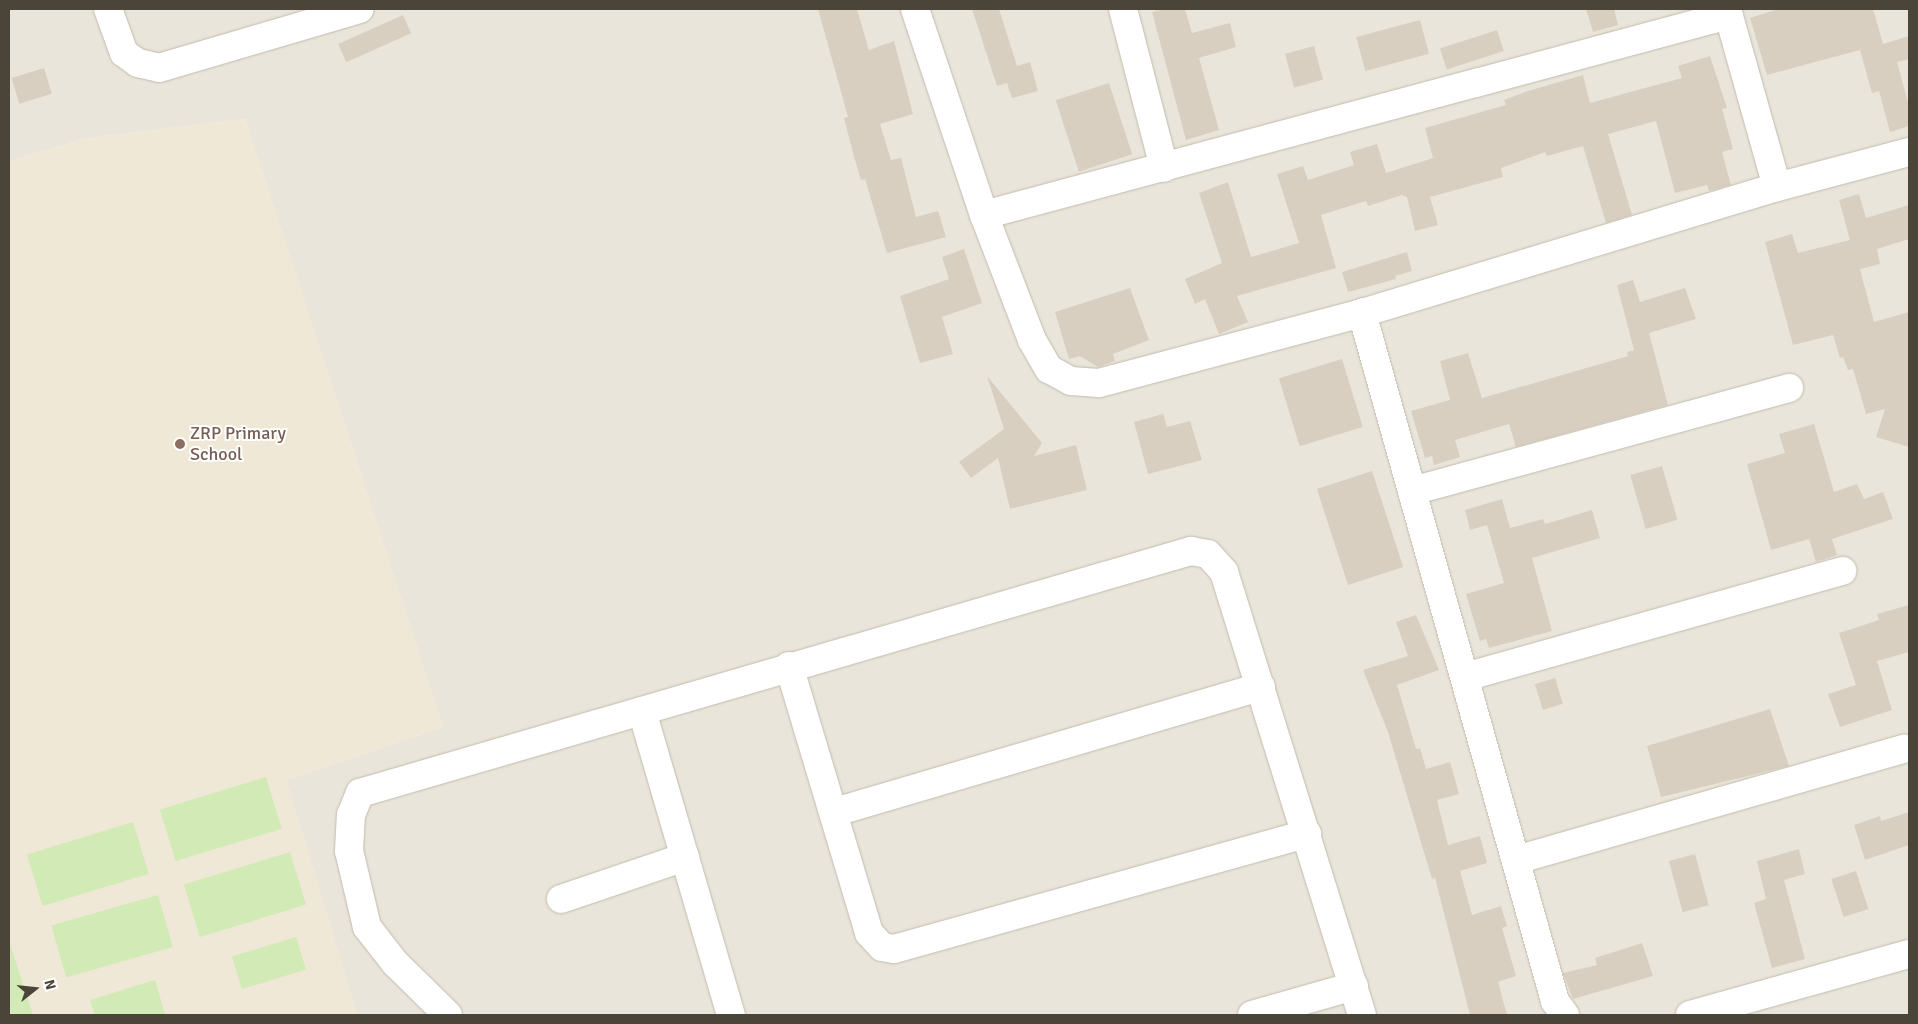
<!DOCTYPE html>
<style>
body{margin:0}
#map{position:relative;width:1918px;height:1024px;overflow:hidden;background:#f6f3ec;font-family:Signika,sans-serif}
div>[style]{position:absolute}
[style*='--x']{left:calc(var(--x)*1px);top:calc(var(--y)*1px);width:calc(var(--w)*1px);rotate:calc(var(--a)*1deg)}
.residential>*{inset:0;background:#eae5da}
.education>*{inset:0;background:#efe8d6}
.green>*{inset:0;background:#d2eab5;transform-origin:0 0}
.building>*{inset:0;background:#d8cfc1;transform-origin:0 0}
.roads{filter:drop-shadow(0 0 1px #c2bbae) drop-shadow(0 0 1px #c2bbae)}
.minor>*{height:28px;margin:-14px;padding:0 14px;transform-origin:14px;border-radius:14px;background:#fff}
.dots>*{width:14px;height:14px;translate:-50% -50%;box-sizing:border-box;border:2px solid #fff;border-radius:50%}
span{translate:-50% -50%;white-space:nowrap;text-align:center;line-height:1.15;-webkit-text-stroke:4px #fff;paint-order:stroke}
.education-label{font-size:18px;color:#785e54}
.left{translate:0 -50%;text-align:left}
.frame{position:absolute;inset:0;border:10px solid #4b4439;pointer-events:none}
.north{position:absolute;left:10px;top:964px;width:50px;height:50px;-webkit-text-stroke:4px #fff;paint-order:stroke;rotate:74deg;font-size:14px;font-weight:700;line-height:20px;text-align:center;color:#4b4439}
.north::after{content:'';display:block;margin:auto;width:18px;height:22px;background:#4b4439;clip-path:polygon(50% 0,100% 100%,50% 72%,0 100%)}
</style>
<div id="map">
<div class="residential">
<div style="clip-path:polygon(9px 9px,1909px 9px,1909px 1015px,357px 1015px,286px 780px,443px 727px,245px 119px,87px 138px,9px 161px)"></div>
</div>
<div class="education">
<div style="clip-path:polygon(245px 119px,443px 727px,286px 780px,357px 1015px,9px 1015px,9px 161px,87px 138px)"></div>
</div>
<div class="green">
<div style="left:266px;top:777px;width:54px;height:111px;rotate:73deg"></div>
<div style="left:133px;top:822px;width:54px;height:111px;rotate:73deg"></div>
<div style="left:290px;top:852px;width:55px;height:111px;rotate:73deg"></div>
<div style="left:158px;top:895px;width:54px;height:111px;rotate:74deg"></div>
<div style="left:296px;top:937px;width:34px;height:67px;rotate:73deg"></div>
<div style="clip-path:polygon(9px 941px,33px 1015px,9px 1015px)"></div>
<div style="clip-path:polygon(155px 980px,165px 1014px,95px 1015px,90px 1000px)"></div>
</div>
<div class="building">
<div style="clip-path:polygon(818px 9px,857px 9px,869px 50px,894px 41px,913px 114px,880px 124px,891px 160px,901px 158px,916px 217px,938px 211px,946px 237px,887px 253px,865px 179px,861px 180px,853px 153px,844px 118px,848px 117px)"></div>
<div style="clip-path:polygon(972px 9px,999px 9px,1017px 66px,1030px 62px,1038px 91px,1012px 98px,1007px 83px,997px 86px)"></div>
<div style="clip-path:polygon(1165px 9px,1185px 9px,1192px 33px,1230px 23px,1236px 47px,1199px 58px,1219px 130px,1186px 140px,1152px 12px)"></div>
<div style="clip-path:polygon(1586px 9px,1614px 9px,1618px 25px,1593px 32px)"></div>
<div style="clip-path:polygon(1778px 9px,1873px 9px,1883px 44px,1909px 36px,1909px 59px,1897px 62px,1909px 106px,1909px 126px,1890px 132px,1879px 91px,1872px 93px,1860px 50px,1767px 75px,1750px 18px)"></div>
<div style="left:403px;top:15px;width:20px;height:71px;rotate:66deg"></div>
<div style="left:1420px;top:20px;width:35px;height:66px;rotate:75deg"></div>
<div style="left:1497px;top:30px;width:22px;height:60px;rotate:72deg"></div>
<div style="left:1314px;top:46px;width:35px;height:30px;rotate:75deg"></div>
<div style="clip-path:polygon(1710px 56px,1727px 108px,1722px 109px,1733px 149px,1722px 152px,1731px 185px,1709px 191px,1707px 185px,1675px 193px,1656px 121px,1608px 134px,1632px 215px,1606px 223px,1583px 146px,1547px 156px,1545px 152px,1501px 168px,1503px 177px,1430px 197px,1438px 225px,1415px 231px,1407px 197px,1402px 195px,1368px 206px,1366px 201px,1321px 215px,1336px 268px,1237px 296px,1248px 322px,1219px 334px,1205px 299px,1195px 304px,1185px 279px,1222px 263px,1199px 193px,1228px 182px,1251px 257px,1299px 243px,1277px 174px,1303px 166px,1308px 180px,1354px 165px,1350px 152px,1377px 144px,1386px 173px,1433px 158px,1425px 128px,1506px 105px,1504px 100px,1528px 91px,1583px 75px,1590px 103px,1682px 78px,1678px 66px)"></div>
<div style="left:44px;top:68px;width:27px;height:34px;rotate:73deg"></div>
<div style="left:1109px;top:83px;width:75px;height:56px;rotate:72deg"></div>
<div style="clip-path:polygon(1859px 194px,1866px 218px,1909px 205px,1909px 239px,1877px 249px,1880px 264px,1860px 269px,1874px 322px,1909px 312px,1909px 447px,1876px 437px,1885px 409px,1866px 414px,1853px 369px,1848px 370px,1843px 357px,1840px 358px,1833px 335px,1793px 345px,1765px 242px,1792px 234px,1798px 253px,1850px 240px,1839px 200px)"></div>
<div style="clip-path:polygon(964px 249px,982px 303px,942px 317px,953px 354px,920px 363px,900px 296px,949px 279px,942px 257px)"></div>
<div style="clip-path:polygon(1407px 252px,1412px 271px,1395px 276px,1396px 279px,1348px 292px,1342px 272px)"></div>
<div style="clip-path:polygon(1633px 280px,1640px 302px,1685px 288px,1696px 319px,1649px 333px,1668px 405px,1516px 447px,1509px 424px,1455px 440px,1460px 457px,1434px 465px,1432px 456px,1425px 458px,1411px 411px,1450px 400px,1440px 361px,1468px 353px,1482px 398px,1628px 356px,1627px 352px,1634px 350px,1617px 285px)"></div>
<div style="clip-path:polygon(1130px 288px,1149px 340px,1113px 354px,1115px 361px,1098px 367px,1080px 356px,1069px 359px,1055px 312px)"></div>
<div style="left:1342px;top:359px;width:71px;height:66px;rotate:73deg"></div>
<div style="clip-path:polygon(987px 376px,1042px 443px,1034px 456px,1076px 445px,1087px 490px,1010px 509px,998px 458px,971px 478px,959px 462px,1004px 429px)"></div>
<div style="clip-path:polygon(1163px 414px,1167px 427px,1190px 421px,1202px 460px,1148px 474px,1134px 422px)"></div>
<div style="clip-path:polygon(1814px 424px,1834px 492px,1857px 484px,1864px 499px,1883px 492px,1893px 519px,1832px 539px,1837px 555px,1816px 562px,1809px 539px,1771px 550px,1747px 464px,1785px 453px,1779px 434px)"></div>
<div style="left:1662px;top:466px;width:56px;height:33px;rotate:74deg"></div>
<div style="left:1372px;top:471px;width:101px;height:58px;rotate:72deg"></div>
<div style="clip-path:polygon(1502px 499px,1510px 528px,1543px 519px,1545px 524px,1592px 510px,1600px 538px,1532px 558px,1552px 631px,1489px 648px,1486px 639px,1480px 641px,1466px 594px,1504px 583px,1487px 525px,1470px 530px,1465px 510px)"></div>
<div style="clip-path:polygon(1909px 605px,1909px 652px,1877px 661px,1892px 710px,1840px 727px,1828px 694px,1856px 685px,1839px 633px,1879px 620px,1877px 614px)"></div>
<div style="clip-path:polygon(1416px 615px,1439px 670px,1397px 685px,1416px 749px,1420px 748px,1426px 769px,1450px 762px,1459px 794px,1437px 800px,1448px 845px,1480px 836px,1487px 863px,1460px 871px,1472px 915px,1501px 906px,1507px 926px,1502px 928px,1516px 976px,1498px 982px,1507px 1015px,1470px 1015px,1435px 878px,1432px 879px,1388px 732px,1363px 670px,1408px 656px,1396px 622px)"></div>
<div style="left:1555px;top:678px;width:27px;height:21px;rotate:73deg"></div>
<div style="clip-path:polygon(1770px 709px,1789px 766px,1661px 797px,1647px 746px)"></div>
<div style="clip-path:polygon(1909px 812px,1909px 845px,1865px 860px,1854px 825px,1880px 816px,1881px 821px)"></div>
<div style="clip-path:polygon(1799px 849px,1805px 874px,1784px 880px,1805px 959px,1772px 968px,1754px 903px,1766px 899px,1757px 861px)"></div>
<div style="left:1695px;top:854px;width:53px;height:27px;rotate:75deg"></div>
<div style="left:1856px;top:871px;width:40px;height:26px;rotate:72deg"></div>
<div style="clip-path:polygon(1642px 943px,1653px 976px,1573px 999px,1563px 973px,1597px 965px,1595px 958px)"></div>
</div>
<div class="roads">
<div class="minor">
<div style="--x:108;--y:9;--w:47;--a:70"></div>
<div style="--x:124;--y:53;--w:17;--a:36"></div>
<div style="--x:138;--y:63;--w:22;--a:13"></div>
<div style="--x:159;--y:68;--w:209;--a:-16.4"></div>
<div style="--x:915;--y:9;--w:217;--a:71.5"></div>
<div style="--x:984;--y:215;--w:134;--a:69"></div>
<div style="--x:1032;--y:340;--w:34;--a:60"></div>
<div style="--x:1049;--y:369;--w:25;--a:29"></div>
<div style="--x:1071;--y:381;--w:28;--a:4"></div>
<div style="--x:1099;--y:383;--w:272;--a:-14.9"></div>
<div style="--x:1123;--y:9;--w:164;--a:75.5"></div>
<div style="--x:1727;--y:9;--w:185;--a:74.3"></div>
<div style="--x:984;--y:215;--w:771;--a:-15.03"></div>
<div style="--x:1412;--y:491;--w:391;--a:-15.3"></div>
<div style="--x:789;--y:666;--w:279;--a:73.3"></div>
<div style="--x:869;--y:933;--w:19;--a:47"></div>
<div style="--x:882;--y:947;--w:12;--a:9"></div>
<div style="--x:894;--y:949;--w:429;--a:-15.6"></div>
<div style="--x:1465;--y:677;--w:392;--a:-15.7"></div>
<div style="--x:642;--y:711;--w:317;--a:73.7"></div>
<div style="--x:835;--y:812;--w:444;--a:-16.4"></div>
<div style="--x:1516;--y:860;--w:404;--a:-16"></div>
<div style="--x:561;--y:899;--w:131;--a:-18.7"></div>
<div style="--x:448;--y:1015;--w:74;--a:-135.5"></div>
<div style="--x:395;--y:963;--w:46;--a:-127.9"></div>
<div style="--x:367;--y:927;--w:78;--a:-103.3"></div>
<div style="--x:349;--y:851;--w:36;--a:-87"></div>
<div style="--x:351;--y:815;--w:24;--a:-68"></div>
<div style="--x:360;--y:793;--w:866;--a:-16.24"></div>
<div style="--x:1191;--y:551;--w:17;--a:10"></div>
<div style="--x:1208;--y:554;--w:24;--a:48"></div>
<div style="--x:1224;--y:572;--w:464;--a:72.7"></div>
<div style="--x:1252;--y:1015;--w:106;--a:-15.9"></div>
<div style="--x:1565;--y:1015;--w:17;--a:-126"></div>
<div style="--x:1555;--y:1001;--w:715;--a:-105.67"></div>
<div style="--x:1362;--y:313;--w:434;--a:-16.9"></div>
<div style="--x:1777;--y:187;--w:137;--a:-14.9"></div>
<div style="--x:1690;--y:1015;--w:227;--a:-15.6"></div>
</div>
</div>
<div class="dots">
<div style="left:180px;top:444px;background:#8d6e63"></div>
</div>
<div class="education-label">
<span class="left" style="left:190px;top:444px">ZRP Primary<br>School</span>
</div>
<div class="frame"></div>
<div class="north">N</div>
</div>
